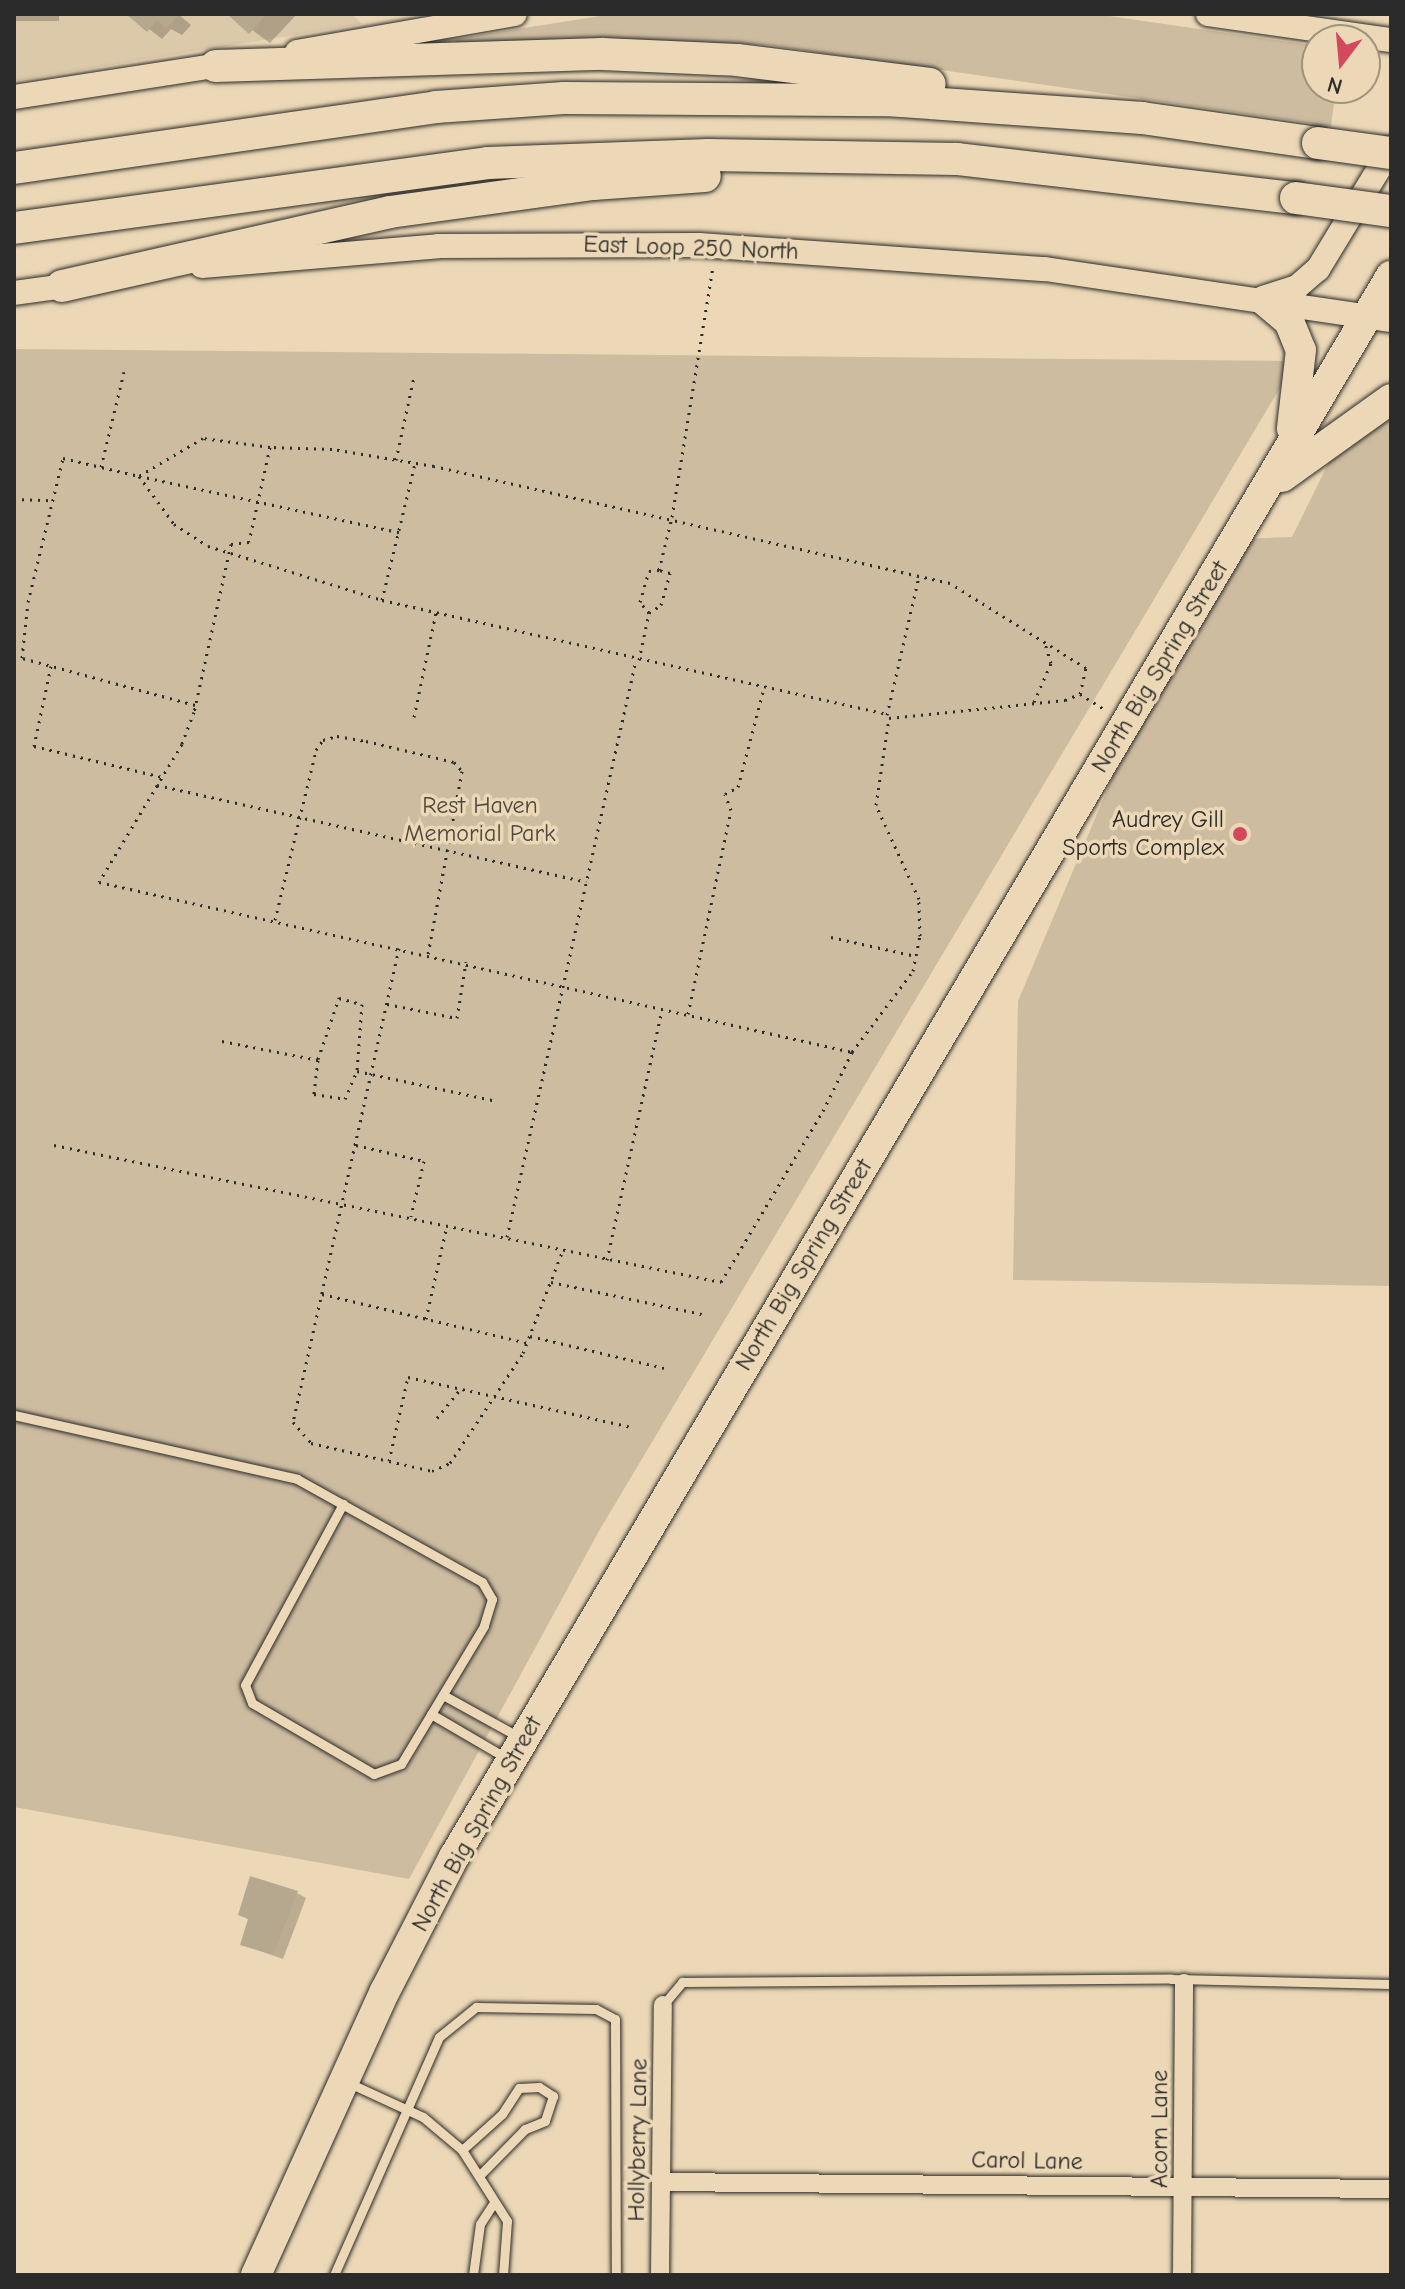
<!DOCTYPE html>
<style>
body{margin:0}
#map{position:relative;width:1405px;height:2289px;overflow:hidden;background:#ecd8b6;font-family:"Comic Neue",sans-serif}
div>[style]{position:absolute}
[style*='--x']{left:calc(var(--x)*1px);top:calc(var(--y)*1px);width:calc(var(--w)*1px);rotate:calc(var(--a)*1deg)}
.built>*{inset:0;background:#dcc9aa}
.green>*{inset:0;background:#cdbca0}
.shadow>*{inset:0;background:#0003;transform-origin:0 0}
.building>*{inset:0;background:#b6a78f}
.path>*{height:3px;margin-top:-1.5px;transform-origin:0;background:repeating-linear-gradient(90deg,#2b2b2b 0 2px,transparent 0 8px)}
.roads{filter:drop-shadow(0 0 2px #2b2b2b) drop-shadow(0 0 2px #2b2b2b)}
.service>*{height:9px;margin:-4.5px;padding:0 4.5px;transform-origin:4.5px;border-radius:4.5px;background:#ecd8b6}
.minor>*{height:18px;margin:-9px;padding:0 9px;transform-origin:9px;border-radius:9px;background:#ecd8b6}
.secondary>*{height:24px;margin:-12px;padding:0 12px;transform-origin:12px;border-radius:12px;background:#ecd8b6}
.trunk>*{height:30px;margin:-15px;padding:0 15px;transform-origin:15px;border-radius:15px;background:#ecd8b6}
.motorway>*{height:32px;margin:-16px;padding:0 16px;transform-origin:16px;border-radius:16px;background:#ecd8b6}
.bridges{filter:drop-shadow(0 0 2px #2b2b2b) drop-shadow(0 0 2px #2b2b2b)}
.motorway-bridge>*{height:32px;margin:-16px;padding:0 16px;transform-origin:16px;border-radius:16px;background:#ecd8b6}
.dots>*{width:22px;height:22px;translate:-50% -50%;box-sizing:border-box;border:4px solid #ecd8b6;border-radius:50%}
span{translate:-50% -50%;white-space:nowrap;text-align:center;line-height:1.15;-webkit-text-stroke:7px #ecd8b6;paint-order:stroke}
.street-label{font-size:24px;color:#2b2b2b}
.park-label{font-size:24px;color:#4b4842}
.poi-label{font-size:24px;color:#2b2b2b}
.right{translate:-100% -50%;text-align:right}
.frame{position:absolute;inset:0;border:16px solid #2b2b2b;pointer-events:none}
.north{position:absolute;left:1301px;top:24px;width:80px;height:80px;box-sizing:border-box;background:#ecd8b6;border:2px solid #9f937e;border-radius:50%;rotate:196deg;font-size:22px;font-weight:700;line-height:32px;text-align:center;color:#2b2b2b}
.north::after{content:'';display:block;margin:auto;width:28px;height:36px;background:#d1495b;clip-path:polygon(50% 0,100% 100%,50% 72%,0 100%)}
</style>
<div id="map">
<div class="built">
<div style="clip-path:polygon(14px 14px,352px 14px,362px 24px,14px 81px)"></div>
</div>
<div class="green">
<div style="clip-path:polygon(613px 14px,1095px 14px,1317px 46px,1317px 88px,1336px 88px,1331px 126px,768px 45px,605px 39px,457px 47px,455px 39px)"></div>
<div style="clip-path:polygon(14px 349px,1296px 361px,599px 1531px,409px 1879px,14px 1807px)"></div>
<div style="clip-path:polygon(1391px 408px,1391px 1286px,1013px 1280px,1018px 1001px,1159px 667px,1235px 539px,1292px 537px,1332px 456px)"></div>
</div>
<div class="shadow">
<div style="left:14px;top:14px;width:45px;height:7px"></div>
<div style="clip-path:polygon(130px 14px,178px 14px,191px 25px,182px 35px,171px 29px,162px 39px)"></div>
<div style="clip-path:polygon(230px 14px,297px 14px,270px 43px)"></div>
<div style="clip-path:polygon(297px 1893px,306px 1898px,283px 1959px,243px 1945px,250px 1920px,240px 1914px)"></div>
</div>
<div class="building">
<div style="clip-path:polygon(126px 14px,176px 14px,178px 16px,166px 28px,157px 20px,147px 32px)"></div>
<div style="clip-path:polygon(227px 14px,267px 14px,249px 34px)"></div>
<div style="clip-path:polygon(250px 1876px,298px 1891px,273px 1955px,240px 1945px,248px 1919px,238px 1915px)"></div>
</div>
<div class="path">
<div style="--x:270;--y:447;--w:68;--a:-172.3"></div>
<div style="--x:203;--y:438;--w:74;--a:149.3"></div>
<div style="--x:139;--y:476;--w:266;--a:12.2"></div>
<div style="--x:396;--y:460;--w:85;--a:-77.8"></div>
<div style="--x:101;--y:467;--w:98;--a:-76.4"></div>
<div style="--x:14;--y:499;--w:37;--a:2"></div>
<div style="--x:382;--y:600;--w:140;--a:-76.4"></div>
<div style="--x:649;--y:613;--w:14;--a:-34"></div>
<div style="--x:661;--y:605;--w:33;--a:-74"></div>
<div style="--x:670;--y:573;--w:11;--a:-165"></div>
<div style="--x:639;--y:660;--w:48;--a:-78"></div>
<div style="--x:649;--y:613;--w:14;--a:-129"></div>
<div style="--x:640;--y:602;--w:32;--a:-74"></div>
<div style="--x:649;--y:571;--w:10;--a:-6"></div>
<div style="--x:659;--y:570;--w:55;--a:-76.2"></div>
<div style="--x:672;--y:517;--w:253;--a:-80.7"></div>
<div style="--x:51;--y:666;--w:82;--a:102"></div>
<div style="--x:34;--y:746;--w:132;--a:13.6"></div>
<div style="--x:1080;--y:694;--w:27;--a:-77"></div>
<div style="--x:1086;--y:668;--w:160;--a:-148"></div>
<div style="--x:950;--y:583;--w:529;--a:-167.22"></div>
<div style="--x:434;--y:466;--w:103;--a:-170.5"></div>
<div style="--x:332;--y:449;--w:62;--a:-178.2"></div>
<div style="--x:270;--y:447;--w:97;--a:102.5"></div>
<div style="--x:249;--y:542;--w:18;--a:174"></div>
<div style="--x:231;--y:544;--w:172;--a:102.4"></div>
<div style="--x:194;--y:712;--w:34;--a:111"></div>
<div style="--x:182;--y:744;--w:161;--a:121"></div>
<div style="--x:99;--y:882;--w:772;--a:12.72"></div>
<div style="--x:852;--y:1052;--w:101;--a:-53"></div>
<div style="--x:913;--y:971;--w:36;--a:-79"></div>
<div style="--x:920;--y:936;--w:37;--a:-92"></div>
<div style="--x:919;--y:899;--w:103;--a:-114.6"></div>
<div style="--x:876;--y:805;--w:88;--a:-81.5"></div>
<div style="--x:889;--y:718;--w:177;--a:-5.8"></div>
<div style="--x:1065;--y:700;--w:16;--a:-22"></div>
<div style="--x:1080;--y:694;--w:31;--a:32"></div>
<div style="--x:1034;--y:702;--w:43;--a:-66.4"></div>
<div style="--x:1051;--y:663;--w:21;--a:-107"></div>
<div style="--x:195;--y:705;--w:179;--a:-164.8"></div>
<div style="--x:22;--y:658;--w:56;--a:-83.9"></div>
<div style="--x:28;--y:602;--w:148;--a:-76.3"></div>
<div style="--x:63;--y:458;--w:78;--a:13.3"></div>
<div style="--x:139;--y:476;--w:59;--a:53.9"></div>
<div style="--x:174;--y:524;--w:40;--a:32.9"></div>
<div style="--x:208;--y:546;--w:182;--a:17.2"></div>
<div style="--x:382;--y:600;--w:518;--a:12.72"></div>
<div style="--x:887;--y:715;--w:143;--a:-77"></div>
<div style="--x:414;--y:717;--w:106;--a:-78.1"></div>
<div style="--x:157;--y:785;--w:440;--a:12.7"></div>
<div style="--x:275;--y:920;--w:175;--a:-76.4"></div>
<div style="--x:316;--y:750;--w:12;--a:-55"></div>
<div style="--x:323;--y:740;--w:15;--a:-16"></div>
<div style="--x:337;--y:736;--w:29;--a:10"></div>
<div style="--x:366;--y:741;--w:90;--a:13.4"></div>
<div style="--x:454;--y:762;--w:12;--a:48"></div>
<div style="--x:462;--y:771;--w:186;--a:100.5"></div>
<div style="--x:831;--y:937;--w:87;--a:12.6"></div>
<div style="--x:399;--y:948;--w:486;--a:102.6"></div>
<div style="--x:293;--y:1422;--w:28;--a:49"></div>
<div style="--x:311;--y:1443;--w:124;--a:13"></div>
<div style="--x:432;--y:1471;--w:20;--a:-24"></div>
<div style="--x:450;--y:1463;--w:132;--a:-56.4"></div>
<div style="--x:523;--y:1353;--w:110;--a:-68.8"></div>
<div style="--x:387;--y:1004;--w:71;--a:11.3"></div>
<div style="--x:457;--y:1018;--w:57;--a:-80.9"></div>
<div style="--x:688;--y:1014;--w:208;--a:-78.1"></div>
<div style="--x:731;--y:810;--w:17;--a:-111"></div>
<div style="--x:725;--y:794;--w:15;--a:-28"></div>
<div style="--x:738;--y:787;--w:102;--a:-75.3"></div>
<div style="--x:222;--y:1041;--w:98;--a:11.2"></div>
<div style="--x:318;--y:1060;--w:34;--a:97"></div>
<div style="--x:314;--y:1094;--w:31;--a:9"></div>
<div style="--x:345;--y:1099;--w:30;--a:-67"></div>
<div style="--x:357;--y:1071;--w:143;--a:12.1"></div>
<div style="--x:318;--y:1059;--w:65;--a:-71"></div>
<div style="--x:339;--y:998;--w:24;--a:15"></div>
<div style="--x:362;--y:1004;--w:67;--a:94.3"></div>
<div style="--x:54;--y:1145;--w:681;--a:11.61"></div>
<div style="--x:721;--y:1282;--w:199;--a:-59.2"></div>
<div style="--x:823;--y:1111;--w:66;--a:-63.8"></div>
<div style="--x:356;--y:1145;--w:70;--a:13.2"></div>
<div style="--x:424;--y:1161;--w:57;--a:103.3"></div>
<div style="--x:507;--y:1237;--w:591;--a:-77.4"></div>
<div style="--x:607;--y:1260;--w:256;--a:-77.6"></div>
<div style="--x:551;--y:1282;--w:154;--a:12"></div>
<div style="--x:322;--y:1294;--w:211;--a:13.4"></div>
<div style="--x:426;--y:1319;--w:96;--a:-77.4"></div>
<div style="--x:530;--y:1336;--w:143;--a:13.4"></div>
<div style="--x:437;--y:1418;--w:36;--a:-51"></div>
<div style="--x:389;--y:1461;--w:86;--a:-77.3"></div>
<div style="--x:408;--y:1377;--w:230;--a:12.6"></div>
</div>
<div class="roads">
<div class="service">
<div style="--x:14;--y:1415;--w:290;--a:12.7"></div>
<div style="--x:297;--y:1479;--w:212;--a:29.1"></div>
<div style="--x:482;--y:1582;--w:20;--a:60"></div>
<div style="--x:492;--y:1599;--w:28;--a:107"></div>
<div style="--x:484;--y:1626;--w:161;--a:121"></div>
<div style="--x:401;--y:1764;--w:29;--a:160"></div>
<div style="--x:374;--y:1774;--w:141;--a:-149.8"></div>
<div style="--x:252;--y:1703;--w:19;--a:-111"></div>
<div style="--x:245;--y:1685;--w:206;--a:-61.6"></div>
<div style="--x:443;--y:1695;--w:89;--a:28.9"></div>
<div style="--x:431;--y:1714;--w:89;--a:30.3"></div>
<div style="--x:663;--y:2005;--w:30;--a:-50"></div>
<div style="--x:682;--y:1982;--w:489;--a:-0.4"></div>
<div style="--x:1171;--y:1979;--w:220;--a:1.3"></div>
<div style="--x:349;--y:2083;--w:81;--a:24.7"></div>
<div style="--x:423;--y:2117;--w:51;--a:40.2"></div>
<div style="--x:462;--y:2150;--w:84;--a:57.6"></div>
<div style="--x:507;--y:2221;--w:54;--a:94.2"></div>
<div style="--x:462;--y:2150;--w:54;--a:-42"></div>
<div style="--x:502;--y:2114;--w:31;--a:-57"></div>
<div style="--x:519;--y:2088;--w:20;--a:-3"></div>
<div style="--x:539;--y:2087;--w:17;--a:33"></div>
<div style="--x:553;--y:2096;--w:26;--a:108"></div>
<div style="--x:545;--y:2121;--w:22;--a:158"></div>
<div style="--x:525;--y:2129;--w:64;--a:134.4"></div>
<div style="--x:334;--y:2275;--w:260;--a:-66.2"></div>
<div style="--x:439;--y:2037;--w:48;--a:-39"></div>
<div style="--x:476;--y:2007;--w:120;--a:1"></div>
<div style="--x:596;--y:2009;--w:21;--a:28"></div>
<div style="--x:615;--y:2019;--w:256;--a:89.8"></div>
<div style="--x:473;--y:2275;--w:51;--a:-82.2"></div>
<div style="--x:480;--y:2224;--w:24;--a:-57"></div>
</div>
<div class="minor">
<div style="--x:662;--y:2182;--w:729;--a:0.55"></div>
<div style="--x:660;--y:2275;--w:270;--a:-89.4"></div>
<div style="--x:1182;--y:2275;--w:292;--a:-89.6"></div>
</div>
<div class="secondary">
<div style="--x:1208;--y:14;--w:185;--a:8.1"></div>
<div style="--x:297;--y:52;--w:221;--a:-9.9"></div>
<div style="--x:14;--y:97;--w:222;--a:-8.8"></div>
<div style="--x:202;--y:266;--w:237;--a:-4.8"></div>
<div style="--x:438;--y:246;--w:261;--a:-0.2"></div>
<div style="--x:699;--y:245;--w:347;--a:4"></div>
<div style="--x:1045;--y:269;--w:350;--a:8.4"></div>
<div style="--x:14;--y:293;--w:66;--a:-7.9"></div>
<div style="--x:1263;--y:298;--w:36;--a:-18"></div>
<div style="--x:1297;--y:287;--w:28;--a:-41"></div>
<div style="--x:1318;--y:269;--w:140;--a:-58.7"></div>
</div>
<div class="trunk">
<div style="--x:1265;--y:301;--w:31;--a:40"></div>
<div style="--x:1289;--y:321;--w:31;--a:68"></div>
<div style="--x:1301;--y:350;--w:79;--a:96.6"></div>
<div style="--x:1282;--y:477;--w:134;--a:-35.6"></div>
<div style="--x:256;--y:2275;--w:312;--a:-65.6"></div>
<div style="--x:385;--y:1991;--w:151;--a:-62.8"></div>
<div style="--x:454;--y:1857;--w:1838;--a:-59.35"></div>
</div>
<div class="motorway">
<div style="--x:216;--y:66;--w:386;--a:-1.8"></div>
<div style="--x:602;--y:54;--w:135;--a:2.5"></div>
<div style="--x:737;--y:60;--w:194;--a:7.1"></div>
<div style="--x:14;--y:168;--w:426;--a:-8.2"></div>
<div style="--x:436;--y:107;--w:128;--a:-4"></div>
<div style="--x:564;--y:98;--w:322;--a:0.4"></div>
<div style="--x:886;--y:100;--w:257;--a:4"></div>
<div style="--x:1142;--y:118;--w:178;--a:8.1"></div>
<div style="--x:14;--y:228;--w:478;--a:-7.8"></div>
<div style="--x:488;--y:163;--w:220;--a:-2.1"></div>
<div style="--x:708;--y:155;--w:249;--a:0.9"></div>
<div style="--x:957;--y:159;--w:341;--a:6.6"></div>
<div style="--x:62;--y:286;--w:336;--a:-12.7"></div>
<div style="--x:390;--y:212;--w:205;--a:-7.9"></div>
<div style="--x:593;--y:184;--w:112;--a:-4.1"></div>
</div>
</div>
<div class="bridges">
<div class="motorway-bridge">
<div style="--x:1318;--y:143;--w:74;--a:7.8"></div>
<div style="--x:1296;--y:198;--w:96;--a:7.8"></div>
</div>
</div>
<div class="dots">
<div style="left:1240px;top:834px;background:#d1495b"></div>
</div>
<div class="street-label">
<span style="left:691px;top:248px;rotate:2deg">East Loop 250 North</span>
<span style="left:1160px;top:667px;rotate:-59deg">North Big Spring Street</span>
<span style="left:804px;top:1265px;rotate:-59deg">North Big Spring Street</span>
<span style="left:477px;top:1824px;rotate:-61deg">North Big Spring Street</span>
<span style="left:1160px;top:2129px;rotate:-90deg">Acorn Lane</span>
<span style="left:638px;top:2140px;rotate:-89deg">Hollyberry Lane</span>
<span style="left:1027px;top:2161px;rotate:1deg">Carol Lane</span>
</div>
<div class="park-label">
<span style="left:480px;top:820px">Rest Haven<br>Memorial Park</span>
</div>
<div class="poi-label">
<span class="right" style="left:1224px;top:834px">Audrey Gill<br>Sports Complex</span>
</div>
<div class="frame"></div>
<div class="north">N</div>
</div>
